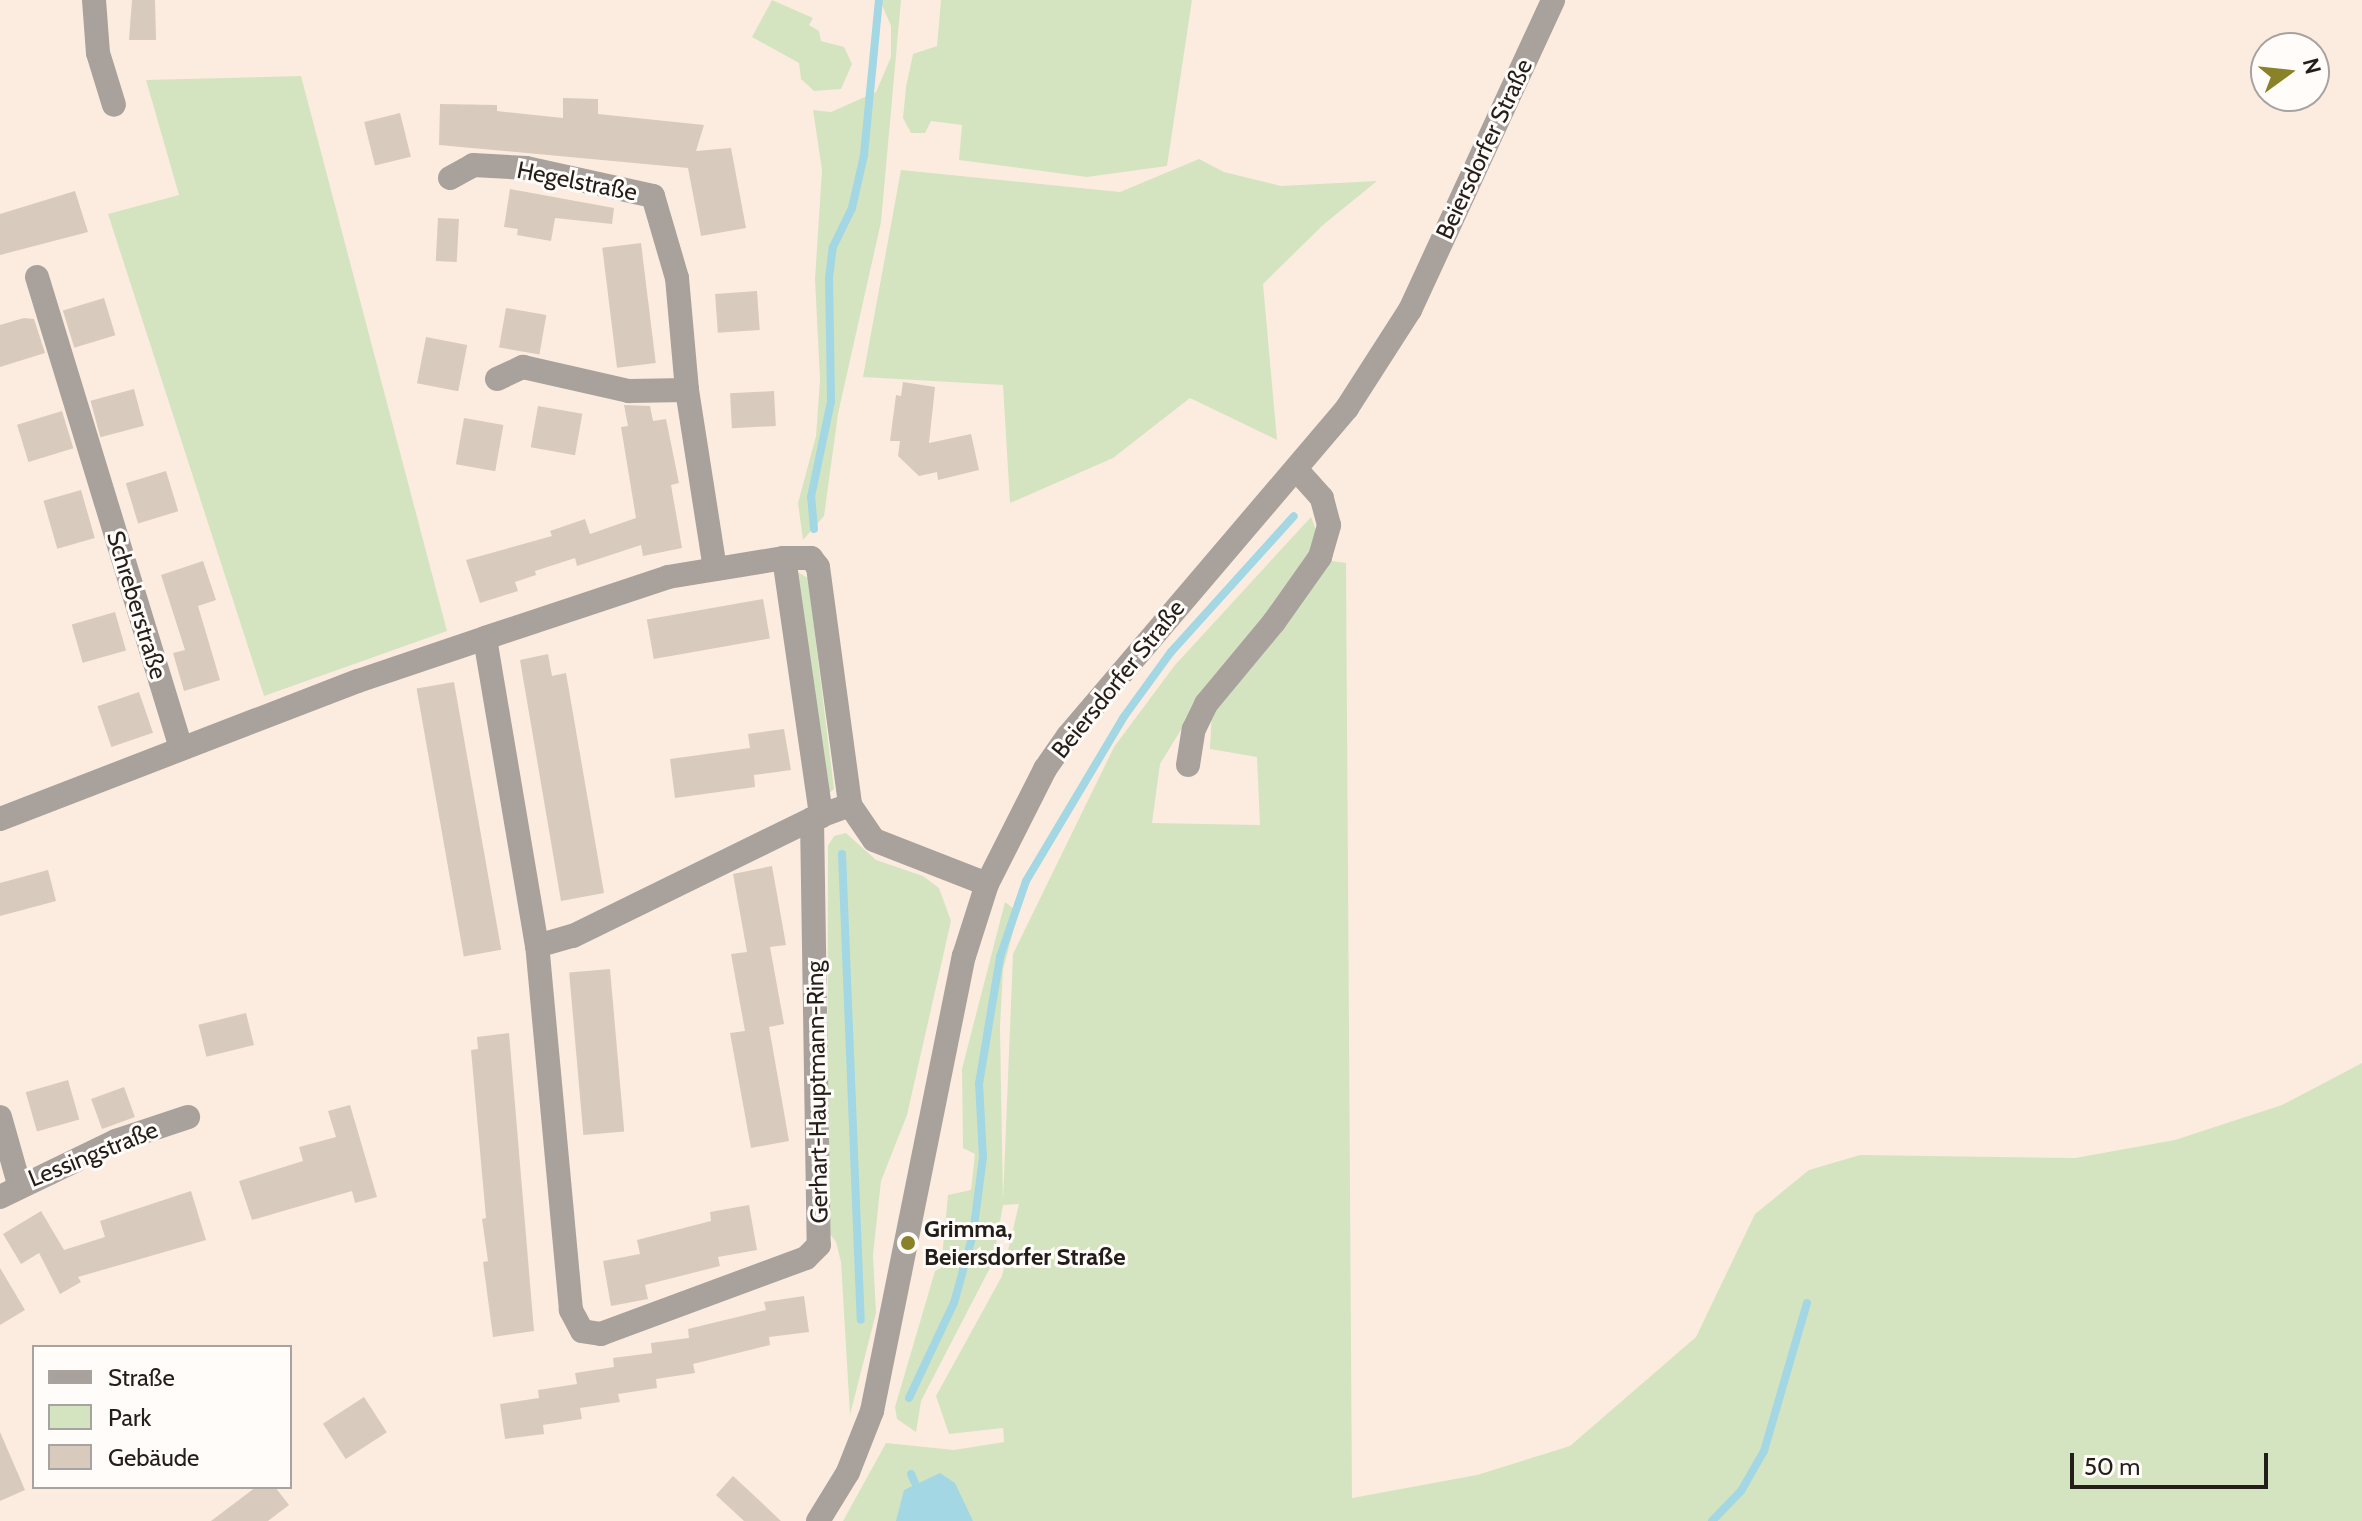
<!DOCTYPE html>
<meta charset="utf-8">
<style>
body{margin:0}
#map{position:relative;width:2362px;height:1521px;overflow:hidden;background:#fcecdf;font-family:Cabin,sans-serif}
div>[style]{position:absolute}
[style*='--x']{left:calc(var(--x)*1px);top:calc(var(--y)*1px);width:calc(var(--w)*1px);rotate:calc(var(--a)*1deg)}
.green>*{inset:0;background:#d5e4c0}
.water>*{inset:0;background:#a3d7e3}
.stream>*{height:8px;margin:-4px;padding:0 4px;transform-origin:4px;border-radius:4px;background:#a3d7e3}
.building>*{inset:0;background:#d9cabe;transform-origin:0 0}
.minor>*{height:24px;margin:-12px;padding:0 12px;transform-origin:12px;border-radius:12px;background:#a8a19c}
.dots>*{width:22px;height:22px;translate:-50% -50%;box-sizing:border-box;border:4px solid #fffcf9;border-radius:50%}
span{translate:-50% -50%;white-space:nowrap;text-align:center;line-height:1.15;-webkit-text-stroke:6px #fffcf9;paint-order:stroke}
.street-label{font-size:24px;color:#241e1a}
.poi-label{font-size:24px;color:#241e1a;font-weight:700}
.left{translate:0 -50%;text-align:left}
.legend{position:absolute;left:32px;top:1345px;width:260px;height:144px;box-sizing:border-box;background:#fffcf9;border:2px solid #a7a3a0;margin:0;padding:10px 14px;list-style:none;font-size:24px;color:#241e1a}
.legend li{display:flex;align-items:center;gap:16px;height:40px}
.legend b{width:40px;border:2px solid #a7a3a0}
.north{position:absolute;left:2250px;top:32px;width:80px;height:80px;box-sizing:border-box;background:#fffcf9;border:2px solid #a7a3a0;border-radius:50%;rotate:75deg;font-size:22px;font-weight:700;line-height:32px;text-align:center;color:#241e1a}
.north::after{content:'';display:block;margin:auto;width:28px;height:36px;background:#898229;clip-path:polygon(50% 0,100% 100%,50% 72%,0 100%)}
.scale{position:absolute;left:2070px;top:1453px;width:198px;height:36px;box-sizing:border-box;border:4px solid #241e1a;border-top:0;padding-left:10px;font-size:24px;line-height:28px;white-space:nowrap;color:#241e1a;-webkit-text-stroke:6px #fffcf9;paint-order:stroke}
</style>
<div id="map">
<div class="green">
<div style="clip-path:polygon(772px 0,813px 18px,809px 25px,819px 31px,821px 41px,844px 47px,852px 64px,841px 89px,814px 91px,801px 79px,799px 63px,752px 37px)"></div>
<div style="clip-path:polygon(880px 0,901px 0,881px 222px,838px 414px,824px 516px,803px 540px,798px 503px,816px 436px,820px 380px,815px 279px,822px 170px,813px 110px,831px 112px,876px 92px,891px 57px,891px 26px)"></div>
<div style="clip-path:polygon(941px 0,1192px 0,1167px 166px,1087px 177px,959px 160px,962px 125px,931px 121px,925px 133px,911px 133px,903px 118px,906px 87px,913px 54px,937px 46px)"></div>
<div style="clip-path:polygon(301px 76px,447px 631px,264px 696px,108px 214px,179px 195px,146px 80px)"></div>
<div style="clip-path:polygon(1199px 159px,1224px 172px,1281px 186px,1377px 181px,1323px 225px,1263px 284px,1277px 440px,1190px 398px,1113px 458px,1010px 503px,1003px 385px,863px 377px,901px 170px,1120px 192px)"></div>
<div style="clip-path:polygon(1311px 517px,1318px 535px,1312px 557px,1203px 694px,1160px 764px,1152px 823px,1260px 825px,1257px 757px,1210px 749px,1212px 709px,1325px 560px,1346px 563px,1352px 1498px,1477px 1475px,1570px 1446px,1696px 1337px,1755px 1214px,1809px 1170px,1860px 1155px,2075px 1158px,2175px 1140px,2282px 1105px,2362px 1063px,2362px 1521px,843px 1521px,886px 1443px,954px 1450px,1004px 1442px,1003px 1428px,949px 1434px,936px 1396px,1002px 1276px,1019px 1204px,1003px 1205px,993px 1262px,921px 1401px,916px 1432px,897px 1419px,895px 1407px,935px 1271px,941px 1268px,948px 1195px,971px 1190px,975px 1154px,963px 1148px,962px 1069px,1005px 902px,1018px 912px,1003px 970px,1000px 1027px,1003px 1200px,1013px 954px,1114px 747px,1175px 665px)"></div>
<div style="clip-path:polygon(794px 570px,808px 578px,834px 789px,828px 794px)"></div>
<div style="clip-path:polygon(846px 833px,876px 860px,923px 876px,939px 888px,951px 921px,907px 1115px,881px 1181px,873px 1255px,876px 1313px,850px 1415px,841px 1262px,836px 1242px,827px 1230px,828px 846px,834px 836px)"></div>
</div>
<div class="water">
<div style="clip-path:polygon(940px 1473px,955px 1483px,973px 1521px,896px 1521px,904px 1490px)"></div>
</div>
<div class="stream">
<div style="--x:814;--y:529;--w:32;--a:-95"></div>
<div style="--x:811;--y:497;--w:98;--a:-78.2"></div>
<div style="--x:831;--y:401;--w:123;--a:-90.9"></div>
<div style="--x:829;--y:278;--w:31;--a:-83"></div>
<div style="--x:833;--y:247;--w:43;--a:-64"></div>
<div style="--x:852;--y:208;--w:54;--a:-77.2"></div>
<div style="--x:864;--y:155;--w:156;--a:-84.5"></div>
<div style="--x:842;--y:854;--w:466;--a:87.7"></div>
<div style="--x:909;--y:1398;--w:105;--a:-64.7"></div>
<div style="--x:954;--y:1303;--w:72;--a:-74.6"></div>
<div style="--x:973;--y:1234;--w:78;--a:-82.6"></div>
<div style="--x:983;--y:1157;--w:73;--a:-93.1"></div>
<div style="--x:979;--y:1084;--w:129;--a:-80.6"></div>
<div style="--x:1000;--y:957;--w:80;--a:-71.1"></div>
<div style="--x:1026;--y:881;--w:190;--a:-59.2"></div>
<div style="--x:1123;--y:718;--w:82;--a:-54"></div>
<div style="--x:1171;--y:652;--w:183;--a:-47.9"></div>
<div style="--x:911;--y:1474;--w:10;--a:66"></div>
<div style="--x:1712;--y:1521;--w:42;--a:-46"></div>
<div style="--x:1741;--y:1491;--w:46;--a:-60.1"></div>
<div style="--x:1764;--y:1451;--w:154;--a:-73.8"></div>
</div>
<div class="building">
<div style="clip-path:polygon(132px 0,155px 0,156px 40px,129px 40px)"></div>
<div style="clip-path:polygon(563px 98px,598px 99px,598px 114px,704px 125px,696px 151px,731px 148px,746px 228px,701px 236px,688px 168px,439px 145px,440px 104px,497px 105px,497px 111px,563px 118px)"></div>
<div style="left:400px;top:113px;width:45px;height:37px;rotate:76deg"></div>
<div style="clip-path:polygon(510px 189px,614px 208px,612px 224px,555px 218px,551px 241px,517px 235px,518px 229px,504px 227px)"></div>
<div style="clip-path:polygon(75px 191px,88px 232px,0 255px,0 214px)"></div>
<div style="left:438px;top:218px;width:21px;height:43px;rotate:3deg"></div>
<div style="left:641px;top:243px;width:121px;height:39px;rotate:83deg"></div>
<div style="left:757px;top:291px;width:39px;height:42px;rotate:86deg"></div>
<div style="left:104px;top:298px;width:39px;height:43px;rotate:73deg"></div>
<div style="left:506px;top:308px;width:41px;height:40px;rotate:10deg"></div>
<div style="clip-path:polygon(24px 318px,34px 319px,45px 353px,0 367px,0 325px)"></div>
<div style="left:426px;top:337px;width:42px;height:47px;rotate:11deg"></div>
<div style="clip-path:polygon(903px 382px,935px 387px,929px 443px,971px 434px,979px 470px,938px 480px,937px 472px,919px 476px,898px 456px,900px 441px,890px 441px,896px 395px,901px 396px)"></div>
<div style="left:134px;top:389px;width:38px;height:45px;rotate:75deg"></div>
<div style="left:774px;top:391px;width:35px;height:44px;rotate:87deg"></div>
<div style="clip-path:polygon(624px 405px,650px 406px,653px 421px,666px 419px,679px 483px,671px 485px,682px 548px,643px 556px,641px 545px,577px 566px,575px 558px,535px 571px,536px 575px,515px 582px,518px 591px,480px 603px,466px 560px,552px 536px,550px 531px,585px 519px,590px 534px,636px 518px,621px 427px,628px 426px)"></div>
<div style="left:538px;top:406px;width:45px;height:42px;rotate:10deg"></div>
<div style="left:62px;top:411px;width:39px;height:47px;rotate:73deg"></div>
<div style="left:464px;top:418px;width:40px;height:47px;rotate:10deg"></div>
<div style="left:166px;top:471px;width:42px;height:42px;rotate:73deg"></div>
<div style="left:81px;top:490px;width:50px;height:39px;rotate:74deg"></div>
<div style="clip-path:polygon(203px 561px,216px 600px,198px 606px,220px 680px,184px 691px,173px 653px,185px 650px,161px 575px)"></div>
<div style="left:763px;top:599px;width:40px;height:118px;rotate:80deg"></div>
<div style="left:115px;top:612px;width:40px;height:45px;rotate:74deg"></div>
<div style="clip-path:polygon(548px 654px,552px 676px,566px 673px,604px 893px,561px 901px,520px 660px)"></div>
<div style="left:454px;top:682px;width:272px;height:38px;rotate:80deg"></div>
<div style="left:139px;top:692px;width:43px;height:44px;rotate:71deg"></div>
<div style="clip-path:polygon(784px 729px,791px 770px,754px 775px,755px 787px,675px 798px,670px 759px,750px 748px,748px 734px)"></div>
<div style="clip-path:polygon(772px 866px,786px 945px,770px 947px,784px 1024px,769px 1027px,789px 1141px,751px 1148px,730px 1033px,745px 1031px,731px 954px,747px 952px,733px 874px)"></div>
<div style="clip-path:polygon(48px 870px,56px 901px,0 916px,0 883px)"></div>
<div style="left:610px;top:969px;width:163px;height:41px;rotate:85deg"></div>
<div style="left:246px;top:1013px;width:33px;height:49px;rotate:76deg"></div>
<div style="clip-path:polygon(509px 1033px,534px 1331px,493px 1337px,483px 1262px,488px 1261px,482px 1219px,486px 1218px,471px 1050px,478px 1049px,477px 1037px)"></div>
<div style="left:68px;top:1080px;width:41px;height:44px;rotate:74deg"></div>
<div style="left:124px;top:1087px;width:32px;height:35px;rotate:70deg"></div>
<div style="clip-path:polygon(350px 1105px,377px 1197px,355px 1203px,352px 1191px,252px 1220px,239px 1181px,303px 1161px,299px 1147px,336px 1137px,328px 1111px)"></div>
<div style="clip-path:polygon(191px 1191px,206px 1240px,78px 1277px,81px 1282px,60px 1294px,39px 1253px,21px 1264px,3px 1234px,41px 1211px,64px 1250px,105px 1237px,100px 1221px)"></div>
<div style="clip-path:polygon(749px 1205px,757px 1250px,718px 1257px,720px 1266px,645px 1285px,648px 1299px,611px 1306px,603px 1261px,640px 1254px,637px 1240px,711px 1221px,710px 1212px)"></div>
<div style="clip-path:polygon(0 1268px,25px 1310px,0 1325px)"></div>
<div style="clip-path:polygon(804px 1296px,809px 1332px,769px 1337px,770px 1345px,693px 1364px,695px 1373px,656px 1379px,657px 1388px,618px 1394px,620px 1402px,580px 1408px,582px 1419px,543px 1425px,544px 1434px,505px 1439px,500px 1404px,539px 1398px,538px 1390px,577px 1384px,575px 1373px,614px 1367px,613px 1358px,652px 1353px,651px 1343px,689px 1338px,688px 1329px,766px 1310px,764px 1302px)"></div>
<div style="left:364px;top:1397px;width:42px;height:49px;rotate:57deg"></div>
<div style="clip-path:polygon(0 1432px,25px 1490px,0 1501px)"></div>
<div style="clip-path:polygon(733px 1476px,760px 1501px,781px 1521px,744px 1521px,716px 1495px)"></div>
<div style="clip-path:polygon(256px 1487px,275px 1487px,289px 1505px,268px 1521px,211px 1521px)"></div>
</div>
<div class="minor">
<div style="--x:94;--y:0;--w:53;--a:85.7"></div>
<div style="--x:98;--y:53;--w:54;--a:72.9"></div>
<div style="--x:450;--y:178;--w:26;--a:-29"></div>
<div style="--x:473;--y:165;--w:53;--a:3.2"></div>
<div style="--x:526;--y:168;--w:130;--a:12.4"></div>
<div style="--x:653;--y:196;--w:85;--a:73.7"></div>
<div style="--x:677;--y:278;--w:112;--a:84.9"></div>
<div style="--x:687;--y:390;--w:181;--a:81.1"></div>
<div style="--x:37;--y:277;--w:493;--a:73"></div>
<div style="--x:497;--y:379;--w:29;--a:-25"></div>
<div style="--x:523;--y:367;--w:109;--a:12.8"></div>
<div style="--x:629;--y:391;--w:58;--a:-1"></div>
<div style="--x:784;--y:558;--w:261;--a:81.8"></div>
<div style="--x:1188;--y:765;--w:36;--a:-81"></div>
<div style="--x:1194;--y:729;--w:28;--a:-64"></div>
<div style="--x:1206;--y:704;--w:107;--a:-50.3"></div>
<div style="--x:1274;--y:622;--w:80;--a:-54.7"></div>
<div style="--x:1320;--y:557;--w:33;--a:-74"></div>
<div style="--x:1329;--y:525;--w:28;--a:-105"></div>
<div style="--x:1322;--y:498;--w:39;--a:-132"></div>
<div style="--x:850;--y:805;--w:42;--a:55.6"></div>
<div style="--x:874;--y:840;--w:121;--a:21.3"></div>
<div style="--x:0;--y:819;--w:384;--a:-21.1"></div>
<div style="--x:358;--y:681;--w:134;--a:-18.7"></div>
<div style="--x:485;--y:638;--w:193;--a:-18.4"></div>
<div style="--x:668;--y:577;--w:118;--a:-9.3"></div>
<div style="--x:784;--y:558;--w:27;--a:0"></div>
<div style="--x:811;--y:558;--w:11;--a:52"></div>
<div style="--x:818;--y:567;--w:240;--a:82.3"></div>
<div style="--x:850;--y:805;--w:40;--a:159.8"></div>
<div style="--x:812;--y:819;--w:426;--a:89.1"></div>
<div style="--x:819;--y:1245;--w:18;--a:135"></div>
<div style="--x:806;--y:1258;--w:219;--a:159.7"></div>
<div style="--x:601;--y:1334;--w:19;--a:-171"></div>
<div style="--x:582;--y:1331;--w:24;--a:-118"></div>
<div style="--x:571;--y:1310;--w:366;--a:-95.3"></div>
<div style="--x:537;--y:946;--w:312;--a:-99.6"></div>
<div style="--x:537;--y:946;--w:37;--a:-16"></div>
<div style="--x:573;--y:936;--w:266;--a:-26.1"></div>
<div style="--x:0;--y:1117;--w:70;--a:74.2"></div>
<div style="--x:0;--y:1197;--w:129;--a:-25.8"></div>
<div style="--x:116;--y:1141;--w:76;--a:-18.4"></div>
<div style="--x:818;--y:1521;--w:57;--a:-58.5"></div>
<div style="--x:848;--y:1472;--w:66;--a:-68.5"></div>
<div style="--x:872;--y:1411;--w:464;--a:-78.6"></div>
<div style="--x:964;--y:956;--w:76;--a:-72.3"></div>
<div style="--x:987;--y:884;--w:129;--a:-63.2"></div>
<div style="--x:1045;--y:769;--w:40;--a:-55.1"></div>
<div style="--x:1068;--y:736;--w:431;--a:-49.6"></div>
<div style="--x:1347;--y:408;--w:117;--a:-57.3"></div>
<div style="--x:1410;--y:310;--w:341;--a:-65.2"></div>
</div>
<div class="dots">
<div style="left:908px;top:1243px;background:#898229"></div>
</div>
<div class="street-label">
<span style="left:1484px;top:149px;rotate:-65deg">Beiersdorfer Straße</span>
<span style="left:577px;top:181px;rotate:11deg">Hegelstraße</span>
<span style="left:137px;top:605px;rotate:73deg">Schreberstraße</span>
<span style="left:1118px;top:679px;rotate:-51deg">Beiersdorfer Straße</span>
<span style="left:817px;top:1092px;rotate:-91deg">Gerhart-Hauptmann-Ring</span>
<span style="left:93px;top:1154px;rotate:-22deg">Lessingstraße</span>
</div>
<div class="poi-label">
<span class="left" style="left:924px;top:1243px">Grimma,<br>Beiersdorfer Straße</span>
</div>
<ul class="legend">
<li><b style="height:10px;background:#a8a19c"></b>Straße</li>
<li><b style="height:22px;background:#d5e4c0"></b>Park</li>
<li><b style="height:22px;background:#d9cabe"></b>Gebäude</li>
</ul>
<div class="north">N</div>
<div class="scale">50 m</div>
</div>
